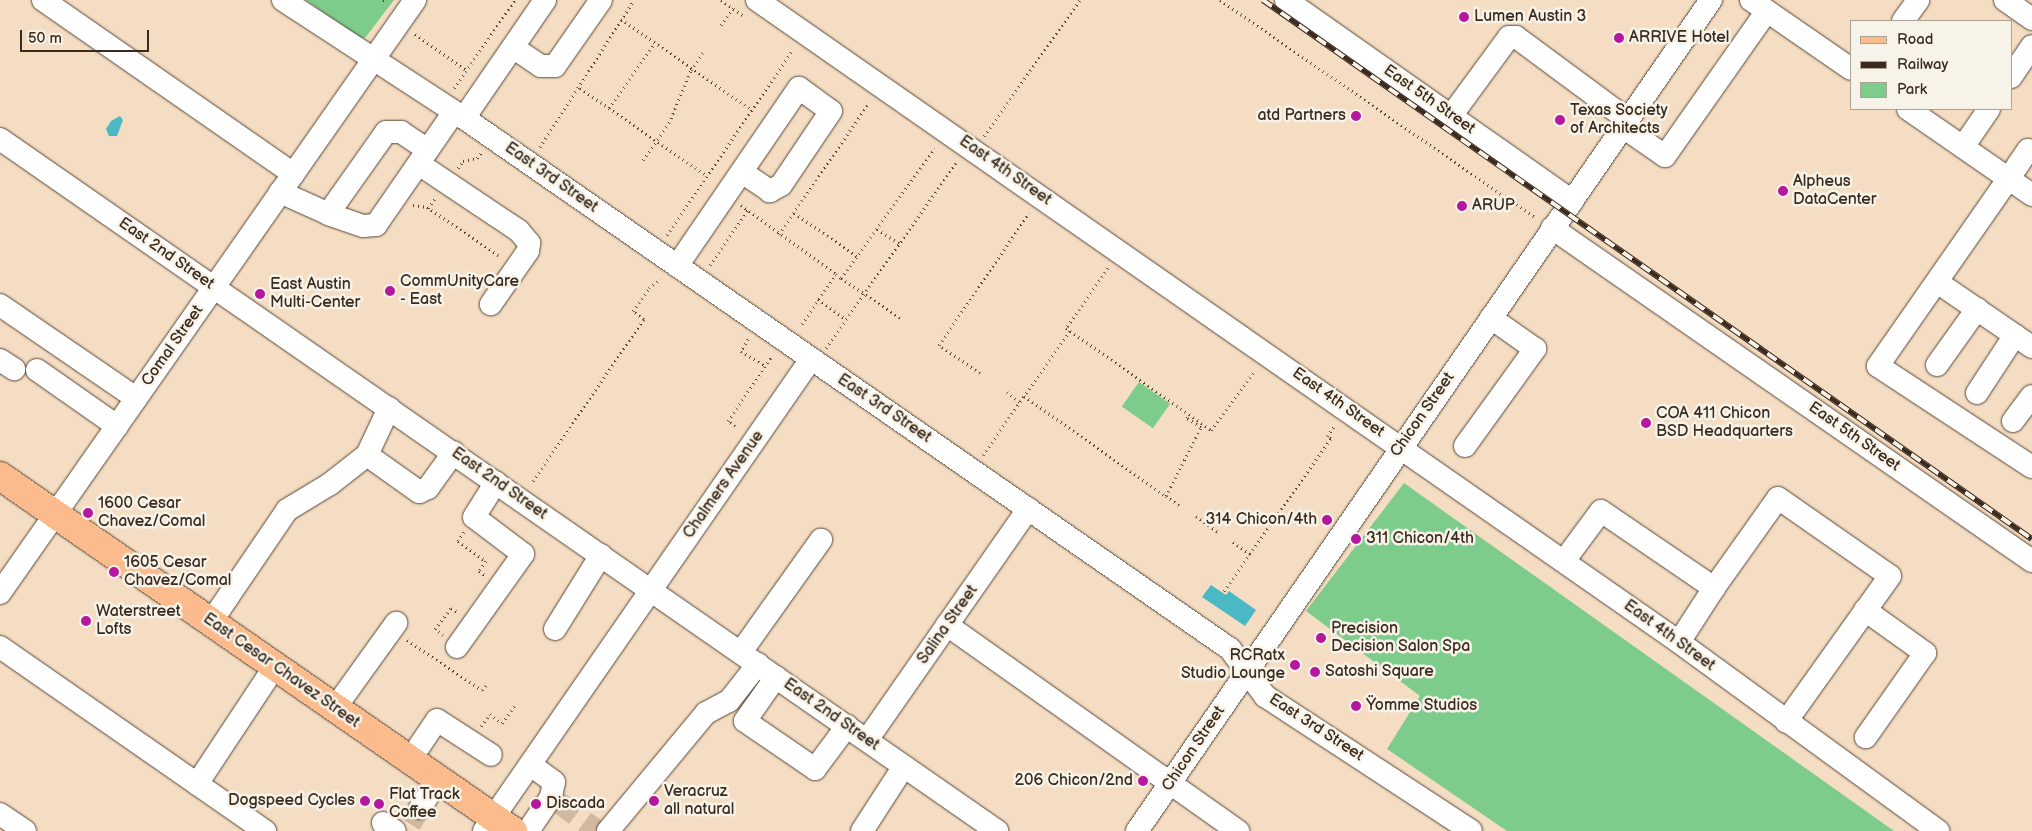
<!DOCTYPE html>
<meta charset="utf-8">
<style>
body{margin:0}
#map{position:relative;width:2032px;height:831px;overflow:hidden;background:#f4ddc2;font-family:"Balsamiq Sans",sans-serif}
div>[style]{position:absolute}
[style*='--x']{left:calc(var(--x)*1px);top:calc(var(--y)*1px);width:calc(var(--w)*1px);rotate:calc(var(--a)*1deg)}
.green>*{inset:0;background:#7dcc8c;transform-origin:0 0}
.water>*{inset:0;background:#4bb8c5}
.minor-tunnel>*{height:22px;margin-top:-11px;transform-origin:0;background:repeating-linear-gradient(90deg,#cfb9a1 0 22px,transparent 0 33px)}
.path>*{height:3px;margin-top:-1.5px;transform-origin:0;background:repeating-linear-gradient(90deg,#574537 0 1px,transparent 0 5px)}
.roads{filter:drop-shadow(0 0 1px #574537) drop-shadow(0 0 1px #574537)}
.minor>*{height:22px;margin:-11px;padding:0 11px;transform-origin:11px;border-radius:11px;background:#fff}
.major>*{height:28px;margin:-14px;padding:0 14px;transform-origin:14px;border-radius:14px;background:#fbbb8c}
.rail>*{height:5.5px;margin-top:-2.75px;transform-origin:0;background:repeating-linear-gradient(90deg,#f7f3e8 0 11px,#3b2a1e 0 22px);box-sizing:border-box;border-block:1px solid #3b2a1e}
.dots>*{width:14px;height:14px;translate:-50% -50%;box-sizing:border-box;border:2px solid #f7f3e8;border-radius:50%}
span{translate:-50% -50%;white-space:nowrap;text-align:center;line-height:1.15;-webkit-text-stroke:5px #f7f3e8;paint-order:stroke}
.poi-label{font-size:16px;color:#3b2a1e}
.left{translate:0 -50%;text-align:left}
.right{translate:-100% -50%;text-align:right}
.street-label{font-size:16px;color:#3b2a1e}
.legend{position:absolute;left:1850px;top:20px;width:162px;height:90px;box-sizing:border-box;background:#f7f3e8;border:1px solid #aca397;margin:0;padding:6px 9px;list-style:none;font-size:15px;color:#3b2a1e}
.legend li{display:flex;align-items:center;gap:10px;height:25px}
.legend b{width:25px;border:1px solid #aca397}
.scale{position:absolute;left:20px;top:30px;width:129px;height:22px;box-sizing:border-box;border:2px solid #3b2a1e;border-top:0;padding-left:6px;font-size:15px;line-height:18px;white-space:nowrap;color:#3b2a1e;-webkit-text-stroke:4px #f7f3e8;paint-order:stroke}
</style>
<div id="map">
<div class="green">
<div style="clip-path:polygon(306px 0,394px 0,365px 38px,360px 38px)"></div>
<div style="left:1139px;top:382px;width:38px;height:30px;rotate:35deg"></div>
<div style="clip-path:polygon(1404px 483px,1894px 831px,1507px 831px,1387px 749px,1420px 696px,1306px 611px)"></div>
</div>
<div class="water">
<div style="clip-path:polygon(120px 116px,123px 120px,117px 136px,109px 136px,106px 129px,111px 121px)"></div>
<div style="clip-path:polygon(1211px 585px,1226px 595px,1229px 591px,1256px 610px,1245px 626px,1202px 597px)"></div>
</div>
<div class="minor-tunnel">
<div style="--x:558;--y:802;--w:47;--a:36.4"></div>
<div style="--x:410;--y:824;--w:19;--a:-58"></div>
</div>
<div class="path">
<div style="--x:383;--y:0;--w:2;--a:27"></div>
<div style="--x:721;--y:0;--w:29;--a:35"></div>
<div style="--x:1220;--y:0;--w:384;--a:34.6"></div>
<div style="--x:621;--y:19;--w:160;--a:34.8"></div>
<div style="--x:721;--y:25;--w:21;--a:-55"></div>
<div style="--x:415;--y:34;--w:62;--a:35.2"></div>
<div style="--x:454;--y:88;--w:107;--a:-55.3"></div>
<div style="--x:580;--y:88;--w:155;--a:34.7"></div>
<div style="--x:609;--y:108;--w:80;--a:-54.7"></div>
<div style="--x:984;--y:136;--w:166;--a:-54.8"></div>
<div style="--x:540;--y:147;--w:174;--a:-57.4"></div>
<div style="--x:643;--y:160;--w:45;--a:-54.9"></div>
<div style="--x:669;--y:123;--w:57;--a:-67.5"></div>
<div style="--x:691;--y:70;--w:25;--a:-56"></div>
<div style="--x:458;--y:168;--w:9;--a:-54"></div>
<div style="--x:463;--y:161;--w:14;--a:-12"></div>
<div style="--x:477;--y:158;--w:8;--a:-50"></div>
<div style="--x:413;--y:205;--w:14;--a:8"></div>
<div style="--x:427;--y:207;--w:89;--a:34"></div>
<div style="--x:741;--y:205;--w:117;--a:36"></div>
<div style="--x:428;--y:208;--w:14;--a:-54"></div>
<div style="--x:794;--y:213;--w:76;--a:34.3"></div>
<div style="--x:877;--y:229;--w:27;--a:33"></div>
<div style="--x:779;--y:234;--w:159;--a:-55.5"></div>
<div style="--x:667;--y:235;--w:222;--a:-55.8"></div>
<div style="--x:710;--y:265;--w:67;--a:-55.4"></div>
<div style="--x:1108;--y:268;--w:73;--a:125"></div>
<div style="--x:1066;--y:328;--w:150;--a:35"></div>
<div style="--x:841;--y:278;--w:73;--a:33.9"></div>
<div style="--x:818;--y:299;--w:34;--a:36"></div>
<div style="--x:802;--y:324;--w:60;--a:-55.8"></div>
<div style="--x:836;--y:274;--w:6;--a:39"></div>
<div style="--x:841;--y:278;--w:160;--a:-54.1"></div>
<div style="--x:1070;--y:331;--w:80;--a:125.3"></div>
<div style="--x:1024;--y:396;--w:174;--a:35.2"></div>
<div style="--x:748;--y:339;--w:14;--a:120"></div>
<div style="--x:741;--y:351;--w:28;--a:32"></div>
<div style="--x:826;--y:348;--w:226;--a:-54.9"></div>
<div style="--x:980;--y:373;--w:50;--a:-145.7"></div>
<div style="--x:939;--y:345;--w:160;--a:-55.7"></div>
<div style="--x:1007;--y:392;--w:16;--a:38"></div>
<div style="--x:735;--y:426;--w:9;--a:-144"></div>
<div style="--x:728;--y:421;--w:78;--a:-55.9"></div>
<div style="--x:983;--y:455;--w:72;--a:-55.2"></div>
<div style="--x:533;--y:481;--w:196;--a:-55.6"></div>
<div style="--x:644;--y:319;--w:14;--a:-144"></div>
<div style="--x:633;--y:311;--w:28;--a:-55"></div>
<div style="--x:649;--y:288;--w:15;--a:-37"></div>
<div style="--x:1179;--y:505;--w:16;--a:-145"></div>
<div style="--x:1166;--y:496;--w:77;--a:-63.1"></div>
<div style="--x:1201;--y:427;--w:17;--a:-147"></div>
<div style="--x:1187;--y:418;--w:4;--a:-63"></div>
<div style="--x:1189;--y:414;--w:27;--a:36"></div>
<div style="--x:1211;--y:430;--w:74;--a:-53.7"></div>
<div style="--x:1196;--y:516;--w:29;--a:36"></div>
<div style="--x:464;--y:532;--w:11;--a:124"></div>
<div style="--x:458;--y:541;--w:34;--a:36"></div>
<div style="--x:486;--y:561;--w:12;--a:125"></div>
<div style="--x:479;--y:571;--w:9;--a:36"></div>
<div style="--x:1233;--y:542;--w:21;--a:35"></div>
<div style="--x:1224;--y:591;--w:187;--a:-55"></div>
<div style="--x:1331;--y:438;--w:4;--a:-153"></div>
<div style="--x:1327;--y:436;--w:14;--a:-54"></div>
<div style="--x:443;--y:635;--w:10;--a:-143"></div>
<div style="--x:435;--y:629;--w:26;--a:-53"></div>
<div style="--x:451;--y:608;--w:9;--a:32"></div>
<div style="--x:407;--y:640;--w:90;--a:33.7"></div>
<div style="--x:482;--y:690;--w:6;--a:-51"></div>
<div style="--x:481;--y:726;--w:15;--a:-53"></div>
<div style="--x:490;--y:714;--w:15;--a:37"></div>
<div style="--x:502;--y:723;--w:22;--a:-54"></div>
</div>
<div class="roads">
<div class="minor">
<div style="--x:43;--y:0;--w:305;--a:34.8"></div>
<div style="--x:283;--y:0;--w:216;--a:33.1"></div>
<div style="--x:464;--y:118;--w:932;--a:34.73"></div>
<div style="--x:1230;--y:649;--w:59;--a:53.3"></div>
<div style="--x:1265;--y:696;--w:246;--a:33.2"></div>
<div style="--x:757;--y:0;--w:1123;--a:34.85"></div>
<div style="--x:1679;--y:642;--w:321;--a:36.1"></div>
<div style="--x:1286;--y:0;--w:350;--a:35.1"></div>
<div style="--x:1751;--y:0;--w:121;--a:34.6"></div>
<div style="--x:2005;--y:0;--w:33;--a:35"></div>
<div style="--x:1903;--y:21;--w:26;--a:-54"></div>
<div style="--x:514;--y:48;--w:32;--a:34"></div>
<div style="--x:541;--y:66;--w:14;--a:0"></div>
<div style="--x:555;--y:66;--w:80;--a:-55.1"></div>
<div style="--x:2011;--y:77;--w:37;--a:-56"></div>
<div style="--x:1908;--y:109;--w:151;--a:34.7"></div>
<div style="--x:1451;--y:116;--w:98;--a:-53.7"></div>
<div style="--x:1509;--y:37;--w:7;--a:0"></div>
<div style="--x:1516;--y:37;--w:139;--a:36.5"></div>
<div style="--x:464;--y:118;--w:143;--a:-55.5"></div>
<div style="--x:1623;--y:127;--w:51;--a:34.6"></div>
<div style="--x:1665;--y:156;--w:177;--a:-54.9"></div>
<div style="--x:0;--y:139;--w:1214;--a:34.76"></div>
<div style="--x:1963;--y:147;--w:46;--a:-55.6"></div>
<div style="--x:2032;--y:152;--w:4;--a:-153"></div>
<div style="--x:2028;--y:150;--w:18;--a:124"></div>
<div style="--x:2018;--y:165;--w:245;--a:124.9"></div>
<div style="--x:1878;--y:366;--w:184;--a:33.3"></div>
<div style="--x:419;--y:164;--w:120;--a:33.8"></div>
<div style="--x:519;--y:231;--w:16;--a:50"></div>
<div style="--x:529;--y:243;--w:8;--a:97"></div>
<div style="--x:528;--y:251;--w:65;--a:124.9"></div>
<div style="--x:280;--y:192;--w:56;--a:24.3"></div>
<div style="--x:331;--y:215;--w:34;--a:19"></div>
<div style="--x:363;--y:226;--w:13;--a:-4"></div>
<div style="--x:376;--y:225;--w:137;--a:-55.4"></div>
<div style="--x:328;--y:214;--w:100;--a:-54.7"></div>
<div style="--x:386;--y:132;--w:15;--a:0"></div>
<div style="--x:401;--y:132;--w:32;--a:34"></div>
<div style="--x:1552;--y:228;--w:584;--a:34.75"></div>
<div style="--x:677;--y:266;--w:216;--a:-55.6"></div>
<div style="--x:799;--y:88;--w:39;--a:36"></div>
<div style="--x:831;--y:111;--w:89;--a:124"></div>
<div style="--x:781;--y:185;--w:13;--a:151"></div>
<div style="--x:770;--y:191;--w:32;--a:-146"></div>
<div style="--x:1937;--y:282;--w:115;--a:34.4"></div>
<div style="--x:0;--y:305;--w:165;--a:34.4"></div>
<div style="--x:0;--y:360;--w:17;--a:33"></div>
<div style="--x:1937;--y:365;--w:69;--a:-54.5"></div>
<div style="--x:37;--y:370;--w:98;--a:35"></div>
<div style="--x:1977;--y:393;--w:69;--a:-56.8"></div>
<div style="--x:2013;--y:421;--w:31;--a:-53"></div>
<div style="--x:1465;--y:446;--w:120;--a:-54.2"></div>
<div style="--x:1535;--y:349;--w:54;--a:-144.8"></div>
<div style="--x:367;--y:455;--w:64;--a:35.4"></div>
<div style="--x:419;--y:492;--w:10;--a:-24"></div>
<div style="--x:428;--y:488;--w:44;--a:-54.2"></div>
<div style="--x:1564;--y:561;--w:62;--a:-53.5"></div>
<div style="--x:1601;--y:511;--w:137;--a:34.3"></div>
<div style="--x:1714;--y:588;--w:64;--a:122.9"></div>
<div style="--x:1714;--y:588;--w:110;--a:-54.6"></div>
<div style="--x:1778;--y:498;--w:136;--a:34.9"></div>
<div style="--x:1890;--y:576;--w:179;--a:125.5"></div>
<div style="--x:0;--y:593;--w:724;--a:-55.01"></div>
<div style="--x:1865;--y:610;--w:74;--a:35.6"></div>
<div style="--x:1925;--y:653;--w:103;--a:125.1"></div>
<div style="--x:211;--y:622;--w:135;--a:-55.8"></div>
<div style="--x:287;--y:510;--w:50;--a:-31.2"></div>
<div style="--x:330;--y:484;--w:47;--a:-38.1"></div>
<div style="--x:367;--y:455;--w:52;--a:-64.9"></div>
<div style="--x:947;--y:625;--w:357;--a:35.3"></div>
<div style="--x:555;--y:629;--w:87;--a:-58.1"></div>
<div style="--x:0;--y:647;--w:323;--a:34.8"></div>
<div style="--x:457;--y:647;--w:114;--a:-54.6"></div>
<div style="--x:523;--y:554;--w:61;--a:-142.9"></div>
<div style="--x:474;--y:517;--w:41;--a:-57.8"></div>
<div style="--x:741;--y:652;--w:138;--a:-54.5"></div>
<div style="--x:776;--y:677;--w:54;--a:125.2"></div>
<div style="--x:745;--y:721;--w:85;--a:34.4"></div>
<div style="--x:815;--y:769;--w:54;--a:-53.3"></div>
<div style="--x:335;--y:708;--w:105;--a:-54.3"></div>
<div style="--x:867;--y:740;--w:282;--a:-55.1"></div>
<div style="--x:410;--y:760;--w:48;--a:-56"></div>
<div style="--x:437;--y:720;--w:64;--a:32.9"></div>
<div style="--x:197;--y:784;--w:141;--a:-56.5"></div>
<div style="--x:420;--y:808;--w:33;--a:-57"></div>
<div style="--x:0;--y:814;--w:30;--a:34"></div>
<div style="--x:383;--y:823;--w:14;--a:34"></div>
<div style="--x:484;--y:831;--w:574;--a:-55.29"></div>
<div style="--x:528;--y:831;--w:41;--a:-55.9"></div>
<div style="--x:551;--y:797;--w:15;--a:-79"></div>
<div style="--x:554;--y:782;--w:29;--a:-144"></div>
<div style="--x:608;--y:831;--w:153;--a:-50.3"></div>
<div style="--x:706;--y:713;--w:26;--a:-28"></div>
<div style="--x:729;--y:701;--w:47;--a:-51.9"></div>
<div style="--x:862;--y:831;--w:77;--a:-57.1"></div>
<div style="--x:1137;--y:831;--w:1010;--a:-55.37"></div>
</div>
<div class="major">
<div style="--x:0;--y:476;--w:624;--a:34.68"></div>
</div>
</div>
<div class="rail">
<div style="--x:1263;--y:0;--w:939;--a:35.03"></div>
</div>
<div class="dots">
<div style="left:1464px;top:17px;background:#b5179e"></div>
<div style="left:1619px;top:38px;background:#b5179e"></div>
<div style="left:1356px;top:116px;background:#b5179e"></div>
<div style="left:1560px;top:120px;background:#b5179e"></div>
<div style="left:1783px;top:191px;background:#b5179e"></div>
<div style="left:1462px;top:206px;background:#b5179e"></div>
<div style="left:390px;top:291px;background:#b5179e"></div>
<div style="left:260px;top:294px;background:#b5179e"></div>
<div style="left:1646px;top:423px;background:#b5179e"></div>
<div style="left:88px;top:513px;background:#b5179e"></div>
<div style="left:1327px;top:520px;background:#b5179e"></div>
<div style="left:1356px;top:539px;background:#b5179e"></div>
<div style="left:114px;top:572px;background:#b5179e"></div>
<div style="left:86px;top:621px;background:#b5179e"></div>
<div style="left:1321px;top:638px;background:#b5179e"></div>
<div style="left:1295px;top:665px;background:#b5179e"></div>
<div style="left:1315px;top:672px;background:#b5179e"></div>
<div style="left:1356px;top:706px;background:#b5179e"></div>
<div style="left:1143px;top:781px;background:#b5179e"></div>
<div style="left:365px;top:801px;background:#b5179e"></div>
<div style="left:654px;top:801px;background:#b5179e"></div>
<div style="left:379px;top:804px;background:#b5179e"></div>
<div style="left:536px;top:804px;background:#b5179e"></div>
</div>
<div class="poi-label">
<span class="left" style="left:1474px;top:17px">Lumen Austin 3</span>
<span class="left" style="left:1629px;top:38px">ARRIVE Hotel</span>
<span class="left" style="left:1570px;top:120px">Texas Society<br>of Architects</span>
<span class="right" style="left:1346px;top:116px">atd Partners</span>
<span class="left" style="left:1793px;top:191px">Alpheus<br>DataCenter</span>
<span class="left" style="left:1472px;top:206px">ARUP</span>
<span class="left" style="left:400px;top:291px">CommUnityCare<br>- East</span>
<span class="left" style="left:270px;top:294px">East Austin<br>Multi-Center</span>
<span class="left" style="left:1656px;top:423px">COA 411 Chicon<br>BSD Headquarters</span>
<span class="left" style="left:98px;top:513px">1600 Cesar<br>Chavez/Comal</span>
<span class="right" style="left:1317px;top:520px">314 Chicon/4th</span>
<span class="left" style="left:1366px;top:539px">311 Chicon/4th</span>
<span class="left" style="left:124px;top:572px">1605 Cesar<br>Chavez/Comal</span>
<span class="left" style="left:96px;top:621px">Waterstreet<br>Lofts</span>
<span class="left" style="left:1331px;top:638px">Precision<br>Decision Salon Spa</span>
<span class="right" style="left:1285px;top:665px">RCRatx<br>Studio Lounge</span>
<span class="left" style="left:1325px;top:672px">Satoshi Square</span>
<span class="left" style="left:1366px;top:706px">Ÿomme Studios</span>
<span class="right" style="left:1133px;top:781px">206 Chicon/2nd</span>
<span class="left" style="left:664px;top:801px">Veracruz<br>all natural</span>
<span class="left" style="left:389px;top:804px">Flat Track<br>Coffee</span>
<span class="right" style="left:355px;top:801px">Dogspeed Cycles</span>
<span class="left" style="left:546px;top:804px">Discada</span>
</div>
<div class="street-label">
<span style="left:1429px;top:100px;rotate:35deg">East 5th Street</span>
<span style="left:1005px;top:171px;rotate:35deg">East 4th Street</span>
<span style="left:551px;top:178px;rotate:35deg">East 3rd Street</span>
<span style="left:166px;top:254px;rotate:35deg">East 2nd Street</span>
<span style="left:173px;top:346px;rotate:-55deg">Comal Street</span>
<span style="left:1338px;top:403px;rotate:35deg">East 4th Street</span>
<span style="left:884px;top:409px;rotate:34deg">East 3rd Street</span>
<span style="left:1423px;top:415px;rotate:-55deg">Chicon Street</span>
<span style="left:1854px;top:437px;rotate:35deg">East 5th Street</span>
<span style="left:499px;top:484px;rotate:35deg">East 2nd Street</span>
<span style="left:724px;top:485px;rotate:-55deg">Chalmers Avenue</span>
<span style="left:948px;top:625px;rotate:-55deg">Salina Street</span>
<span style="left:1669px;top:636px;rotate:36deg">East 4th Street</span>
<span style="left:281px;top:671px;rotate:35deg">East Cesar Chavez Street</span>
<span style="left:831px;top:715px;rotate:35deg">East 2nd Street</span>
<span style="left:1316px;top:728px;rotate:33deg">East 3rd Street</span>
<span style="left:1194px;top:749px;rotate:-56deg">Chicon Street</span>
</div>
<ul class="legend">
<li><b style="height:6px;background:#fbbb8c"></b>Road</li>
<li><b style="height:6px;background:#3b2a1e"></b>Railway</li>
<li><b style="height:14px;background:#7dcc8c"></b>Park</li>
</ul>
<div class="scale">50 m</div>
</div>
